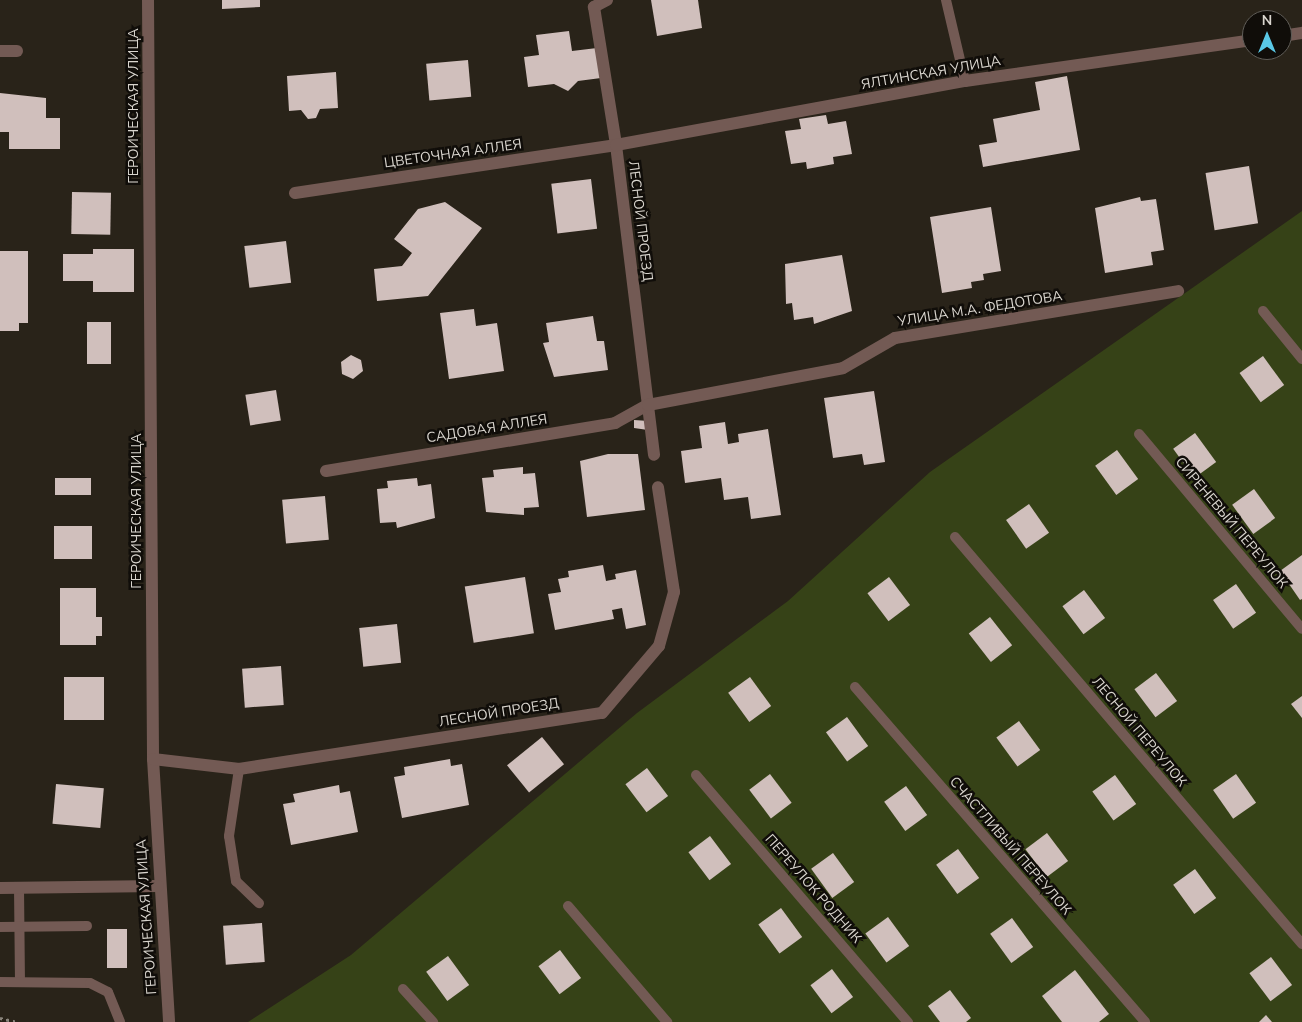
<!DOCTYPE html>
<meta charset="utf-8">
<style>
body{margin:0}
#map{position:relative;width:1302px;height:1022px;overflow:hidden;background:#292319;font-family:"Nunito Sans",sans-serif}
div>[style]{position:absolute}
[style*='--x']{left:calc(var(--x)*1px);top:calc(var(--y)*1px);width:calc(var(--w)*1px);rotate:calc(var(--a)*1deg)}
.green>*{inset:0;background:#364217}
.building>*{inset:0;background:#d0bfbc;transform-origin:0 0}
.path>*{height:3px;margin-top:-1.5px;transform-origin:0;background:repeating-linear-gradient(90deg,#8a857c 0 2.5px,transparent 0 6.5px)}
.lane>*{height:10px;margin:-5px;padding:0 5px;transform-origin:5px;border-radius:5px;background:#735a54}
.street>*{height:12px;margin:-6px;padding:0 6px;transform-origin:6px;border-radius:6px;background:#735a54}
span{translate:-50% -50%;white-space:nowrap;text-align:center;line-height:1.15;-webkit-text-stroke:5px #100d09;paint-order:stroke}
.street-label{font-size:14px;color:#d9d5ce}
.north{position:absolute;left:1242px;top:10px;width:50px;height:50px;box-sizing:border-box;background:#100d09;border:1px solid #605d58;border-radius:50%;rotate:0deg;font-size:14px;font-weight:700;line-height:20px;text-align:center;color:#d9d5ce}
.north::after{content:'';display:block;margin:auto;width:18px;height:22px;background:#5ac8e6;clip-path:polygon(50% 0,100% 100%,50% 72%,0 100%)}
</style>
<div id="map">
<div class="green">
<div style="clip-path:polygon(1302px 211px,1302px 1022px,248px 1022px,351px 955px,637px 713px,788px 601px,930px 472px)"></div>
</div>
<div class="building">
<div style="clip-path:polygon(222px 0,260px 0,260px 7px,222px 9px)"></div>
<div style="clip-path:polygon(651px 0,698px 0,702px 28px,657px 36px)"></div>
<div style="clip-path:polygon(569px 31px,572px 51px,597px 48px,601px 78px,578px 81px,568px 91px,554px 84px,528px 87px,524px 57px,539px 55px,536px 35px)"></div>
<div style="left:468px;top:60px;width:37px;height:42px;rotate:85deg"></div>
<div style="clip-path:polygon(336px 72px,338px 108px,320px 109px,316px 118px,308px 119px,301px 110px,289px 111px,287px 76px)"></div>
<div style="clip-path:polygon(1067px 76px,1080px 150px,983px 167px,979px 145px,997px 142px,993px 119px,1040px 110px,1035px 82px)"></div>
<div style="clip-path:polygon(0 93px,46px 98px,46px 118px,60px 118px,60px 149px,9px 149px,9px 132px,0 132px)"></div>
<div style="clip-path:polygon(826px 115px,828px 124px,846px 121px,852px 154px,833px 157px,834px 164px,807px 169px,806px 162px,791px 164px,785px 131px,801px 129px,799px 119px)"></div>
<div style="left:1249px;top:166px;width:58px;height:44px;rotate:81deg"></div>
<div style="left:591px;top:179px;width:50px;height:40px;rotate:83deg"></div>
<div style="left:72px;top:192px;width:39px;height:42px;rotate:1deg"></div>
<div style="clip-path:polygon(1140px 197px,1141px 201px,1156px 199px,1164px 250px,1151px 252px,1153px 265px,1105px 273px,1095px 208px)"></div>
<div style="clip-path:polygon(445px 202px,482px 228px,428px 296px,377px 301px,374px 269px,402px 266px,412px 253px,394px 239px,418px 209px)"></div>
<div style="clip-path:polygon(991px 207px,1001px 271px,983px 274px,984px 280px,971px 282px,972px 288px,942px 293px,930px 217px)"></div>
<div style="left:286px;top:241px;width:42px;height:42px;rotate:83deg"></div>
<div style="clip-path:polygon(93px 249px,134px 249px,134px 292px,93px 292px,93px 281px,63px 281px,63px 254px,93px 254px)"></div>
<div style="clip-path:polygon(0 251px,28px 251px,28px 323px,19px 323px,19px 331px,0 331px)"></div>
<div style="clip-path:polygon(842px 255px,852px 311px,814px 324px,813px 317px,794px 320px,792px 303px,786px 304px,785px 264px)"></div>
<div style="clip-path:polygon(474px 309px,476px 326px,497px 323px,504px 371px,449px 379px,440px 313px)"></div>
<div style="clip-path:polygon(593px 316px,597px 341px,604px 341px,608px 370px,554px 377px,543px 343px,549px 342px,546px 323px)"></div>
<div style="left:87px;top:322px;width:24px;height:42px"></div>
<div style="clip-path:polygon(351px 355px,361px 360px,363px 371px,353px 379px,342px 374px,341px 362px)"></div>
<div style="left:1263px;top:356px;width:36px;height:29px;rotate:54deg"></div>
<div style="left:276px;top:390px;width:31px;height:31px;rotate:81deg"></div>
<div style="clip-path:polygon(874px 391px,885px 462px,864px 465px,862px 454px,833px 458px,824px 398px)"></div>
<div style="clip-path:polygon(634px 420px,649px 421px,648px 430px,634px 428px)"></div>
<div style="clip-path:polygon(725px 422px,728px 444px,739px 442px,738px 434px,768px 429px,781px 515px,751px 519px,748px 497px,724px 500px,721px 478px,685px 483px,681px 451px,702px 448px,699px 426px)"></div>
<div style="left:1195px;top:433px;width:36px;height:27px;rotate:54deg"></div>
<div style="left:1117px;top:450px;width:36px;height:27px;rotate:54deg"></div>
<div style="clip-path:polygon(608px 454px,638px 454px,645px 510px,587px 517px,580px 461px)"></div>
<div style="clip-path:polygon(523px 467px,523px 474px,535px 473px,539px 507px,524px 508px,524px 515px,486px 512px,482px 478px,494px 477px,493px 470px)"></div>
<div style="left:55px;top:478px;width:36px;height:17px"></div>
<div style="clip-path:polygon(417px 478px,418px 486px,431px 484px,435px 518px,397px 528px,396px 522px,380px 523px,377px 489px,388px 488px,387px 481px)"></div>
<div style="left:1254px;top:489px;width:36px;height:27px;rotate:54deg"></div>
<div style="left:325px;top:496px;width:44px;height:43px;rotate:85deg"></div>
<div style="left:1029px;top:504px;width:35px;height:28px;rotate:55deg"></div>
<div style="left:54px;top:526px;width:38px;height:33px"></div>
<div style="clip-path:polygon(1302px 555px,1302px 599px,1300px 600px,1280px 571px)"></div>
<div style="clip-path:polygon(603px 565px,606px 581px,616px 579px,615px 574px,636px 570px,646px 625px,626px 629px,622px 608px,612px 610px,614px 619px,555px 630px,548px 594px,561px 592px,558px 579px,569px 577px,568px 571px)"></div>
<div style="left:525px;top:577px;width:57px;height:61px;rotate:81deg"></div>
<div style="left:889px;top:577px;width:35px;height:27px;rotate:53deg"></div>
<div style="left:1236px;top:584px;width:35px;height:28px;rotate:55deg"></div>
<div style="clip-path:polygon(60px 588px,96px 588px,96px 617px,102px 617px,102px 636px,96px 636px,96px 645px,60px 645px)"></div>
<div style="left:1084px;top:590px;width:35px;height:27px;rotate:53deg"></div>
<div style="left:990px;top:617px;width:36px;height:27px;rotate:52deg"></div>
<div style="left:397px;top:624px;width:39px;height:38px;rotate:84deg"></div>
<div style="left:281px;top:666px;width:39px;height:39px;rotate:86deg"></div>
<div style="left:1156px;top:673px;width:35px;height:27px;rotate:53deg"></div>
<div style="left:64px;top:677px;width:40px;height:43px"></div>
<div style="left:750px;top:677px;width:36px;height:27px;rotate:54deg"></div>
<div style="clip-path:polygon(1302px 696px,1302px 718px,1291px 704px)"></div>
<div style="left:847px;top:717px;width:36px;height:26px;rotate:54deg"></div>
<div style="left:1019px;top:721px;width:36px;height:28px;rotate:54deg"></div>
<div style="left:542px;top:737px;width:35px;height:45px;rotate:51deg"></div>
<div style="clip-path:polygon(450px 759px,451px 766px,462px 764px,469px 805px,402px 818px,394px 777px,405px 775px,404px 767px)"></div>
<div style="left:647px;top:768px;width:35px;height:27px;rotate:53deg"></div>
<div style="left:770px;top:774px;width:36px;height:26px;rotate:53deg"></div>
<div style="left:1236px;top:774px;width:35px;height:28px;rotate:55deg"></div>
<div style="left:1115px;top:775px;width:36px;height:28px;rotate:54deg"></div>
<div style="left:56px;top:784px;width:48px;height:40px;rotate:5deg"></div>
<div style="clip-path:polygon(339px 785px,340px 793px,350px 791px,358px 832px,291px 845px,283px 804px,295px 802px,293px 794px)"></div>
<div style="left:906px;top:786px;width:36px;height:27px;rotate:54deg"></div>
<div style="left:1047px;top:833px;width:35px;height:27px;rotate:53deg"></div>
<div style="left:710px;top:836px;width:35px;height:27px;rotate:53deg"></div>
<div style="left:958px;top:849px;width:36px;height:27px;rotate:54deg"></div>
<div style="left:833px;top:853px;width:36px;height:27px;rotate:54deg"></div>
<div style="left:1195px;top:869px;width:36px;height:27px;rotate:54deg"></div>
<div style="left:781px;top:908px;width:36px;height:28px;rotate:54deg"></div>
<div style="left:888px;top:917px;width:36px;height:28px;rotate:54deg"></div>
<div style="left:1012px;top:918px;width:36px;height:27px;rotate:54deg"></div>
<div style="left:262px;top:923px;width:39px;height:39px;rotate:86deg"></div>
<div style="left:107px;top:929px;width:20px;height:39px"></div>
<div style="left:560px;top:950px;width:35px;height:27px;rotate:53deg"></div>
<div style="left:448px;top:956px;width:36px;height:27px;rotate:54deg"></div>
<div style="left:1271px;top:957px;width:35px;height:27px;rotate:53deg"></div>
<div style="left:832px;top:969px;width:35px;height:27px;rotate:53deg"></div>
<div style="clip-path:polygon(1075px 970px,1109px 1014px,1099px 1022px,1062px 1022px,1042px 996px)"></div>
<div style="clip-path:polygon(950px 990px,971px 1018px,966px 1022px,940px 1022px,928px 1006px)"></div>
<div style="clip-path:polygon(1266px 1015px,1272px 1022px,1259px 1022px)"></div>
</div>
<div class="path">
<div style="--x:0;--y:1018;--w:18;--a:13"></div>
</div>
<div class="lane">
<div style="--x:946;--y:0;--w:83;--a:76.8"></div>
<div style="--x:1263;--y:311;--w:62;--a:50.9"></div>
<div style="--x:1139;--y:434;--w:254;--a:50.1"></div>
<div style="--x:955;--y:537;--w:535;--a:49.55"></div>
<div style="--x:855;--y:687;--w:443;--a:49.1"></div>
<div style="--x:239;--y:769;--w:68;--a:98.5"></div>
<div style="--x:229;--y:836;--w:46;--a:81.2"></div>
<div style="--x:236;--y:881;--w:32;--a:44"></div>
<div style="--x:696;--y:775;--w:326;--a:49.4"></div>
<div style="--x:19;--y:888;--w:94;--a:89.4"></div>
<div style="--x:568;--y:906;--w:153;--a:49.5"></div>
<div style="--x:0;--y:927;--w:87;--a:-0.7"></div>
<div style="--x:0;--y:982;--w:90;--a:0.6"></div>
<div style="--x:90;--y:983;--w:20;--a:27"></div>
<div style="--x:108;--y:992;--w:32;--a:68"></div>
<div style="--x:403;--y:989;--w:45;--a:47.7"></div>
</div>
<div class="street">
<div style="--x:148;--y:0;--w:759;--a:89.62"></div>
<div style="--x:153;--y:759;--w:263;--a:86.5"></div>
<div style="--x:607;--y:0;--w:15;--a:152"></div>
<div style="--x:594;--y:7;--w:140;--a:80.9"></div>
<div style="--x:616;--y:145;--w:312;--a:83"></div>
<div style="--x:1282;--y:36;--w:20;--a:-9"></div>
<div style="--x:0;--y:51;--w:17;--a:0"></div>
<div style="--x:295;--y:193;--w:325;--a:-8.5"></div>
<div style="--x:616;--y:145;--w:355;--a:-10.4"></div>
<div style="--x:965;--y:81;--w:290;--a:-8.1"></div>
<div style="--x:326;--y:471;--w:293;--a:-9.4"></div>
<div style="--x:615;--y:423;--w:38;--a:-29"></div>
<div style="--x:648;--y:405;--w:198;--a:-10.7"></div>
<div style="--x:843;--y:368;--w:60;--a:-30"></div>
<div style="--x:895;--y:338;--w:287;--a:-9.4"></div>
<div style="--x:153;--y:759;--w:87;--a:6.6"></div>
<div style="--x:239;--y:769;--w:367;--a:-8.8"></div>
<div style="--x:602;--y:713;--w:88;--a:-49.6"></div>
<div style="--x:659;--y:646;--w:56;--a:-74.5"></div>
<div style="--x:674;--y:592;--w:106;--a:-98.7"></div>
<div style="--x:0;--y:888;--w:158;--a:-0.7"></div>
</div>
<div class="street-label">
<span style="left:931px;top:73px;rotate:-10deg">ЯЛТИНСКАЯ УЛИЦА</span>
<span style="left:134px;top:106px;rotate:-90deg">ГЕРОИЧЕСКАЯ УЛИЦА</span>
<span style="left:453px;top:154px;rotate:-8deg">ЦВЕТОЧНАЯ АЛЛЕЯ</span>
<span style="left:640px;top:221px;rotate:83deg">ЛЕСНОЙ ПРОЕЗД</span>
<span style="left:980px;top:309px;rotate:-9deg">УЛИЦА М.А. ФЕДОТОВА</span>
<span style="left:487px;top:429px;rotate:-9deg">САДОВАЯ АЛЛЕЯ</span>
<span style="left:137px;top:511px;rotate:-90deg">ГЕРОИЧЕСКАЯ УЛИЦА</span>
<span style="left:1231px;top:523px;rotate:50deg">СИРЕНЕВЫЙ ПЕРЕУЛОК</span>
<span style="left:499px;top:713px;rotate:-9deg">ЛЕСНОЙ ПРОЕЗД</span>
<span style="left:1139px;top:732px;rotate:50deg">ЛЕСНОЙ ПЕРЕУЛОК</span>
<span style="left:1010px;top:846px;rotate:49deg">СЧАСТЛИВЫЙ ПЕРЕУЛОК</span>
<span style="left:813px;top:889px;rotate:49deg">ПЕРЕУЛОК РОДНИК</span>
<span style="left:147px;top:917px;rotate:-94deg">ГЕРОИЧЕСКАЯ УЛИЦА</span>
</div>
<div class="north">N</div>
</div>
